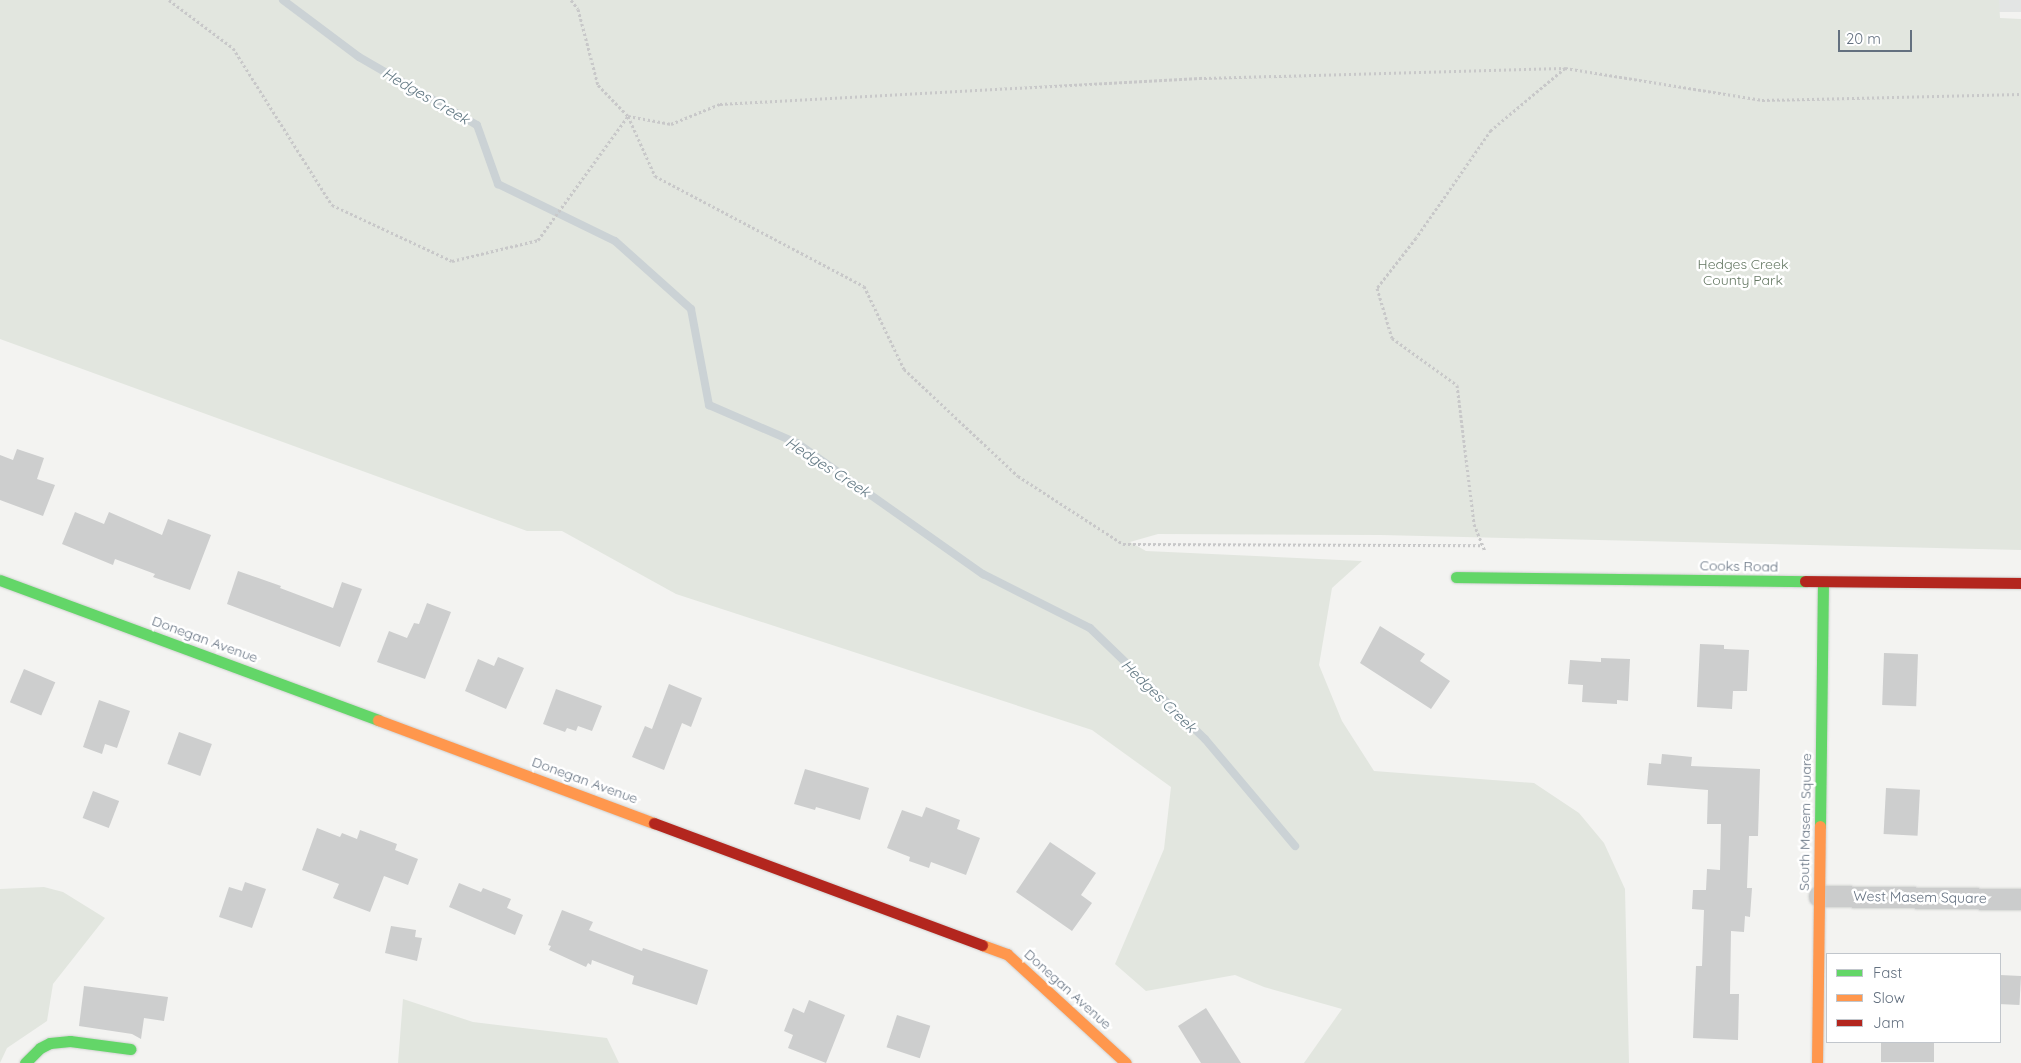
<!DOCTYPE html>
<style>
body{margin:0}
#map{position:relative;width:2021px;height:1063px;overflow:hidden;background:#f3f3f1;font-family:Quicksand,sans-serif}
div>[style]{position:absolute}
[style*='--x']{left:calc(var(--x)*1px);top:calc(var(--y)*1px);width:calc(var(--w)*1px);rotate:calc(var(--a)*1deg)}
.built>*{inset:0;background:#e3e5e4;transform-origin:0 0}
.green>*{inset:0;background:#e2e6df}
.stream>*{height:8px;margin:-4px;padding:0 4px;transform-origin:4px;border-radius:4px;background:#cbd2d5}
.building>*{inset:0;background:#cdcece;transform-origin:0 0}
.path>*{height:3px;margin-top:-1.5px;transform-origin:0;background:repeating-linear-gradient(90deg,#c8c8c9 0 2.5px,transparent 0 5px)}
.roads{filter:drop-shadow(0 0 1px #d0d1d0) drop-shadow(0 0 1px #d0d1d0)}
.street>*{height:21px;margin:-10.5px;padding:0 10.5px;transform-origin:10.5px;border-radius:10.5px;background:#cbcccc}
.fast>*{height:11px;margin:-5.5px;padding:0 5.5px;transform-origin:5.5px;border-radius:5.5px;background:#63d668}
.slow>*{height:11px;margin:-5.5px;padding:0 5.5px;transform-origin:5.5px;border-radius:5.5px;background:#ff974d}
.jam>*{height:11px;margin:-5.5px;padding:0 5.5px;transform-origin:5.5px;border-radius:5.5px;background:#b3261e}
span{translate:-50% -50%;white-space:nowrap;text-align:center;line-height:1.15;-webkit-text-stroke:5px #fff;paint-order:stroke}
.park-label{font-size:14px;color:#657863}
.street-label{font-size:14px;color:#647180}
.water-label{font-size:15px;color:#647a85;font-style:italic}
.legend{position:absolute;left:1826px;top:953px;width:175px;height:90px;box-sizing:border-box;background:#fff;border:1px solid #c1c6cc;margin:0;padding:6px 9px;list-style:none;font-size:15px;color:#647180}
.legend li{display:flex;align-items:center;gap:10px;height:25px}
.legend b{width:25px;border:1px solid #c1c6cc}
.scale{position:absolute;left:1838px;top:30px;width:74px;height:22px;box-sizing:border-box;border:2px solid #647180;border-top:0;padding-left:6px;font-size:15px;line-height:18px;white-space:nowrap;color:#647180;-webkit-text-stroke:4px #fff;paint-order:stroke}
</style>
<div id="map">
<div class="built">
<div style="left:1980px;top:0;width:41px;height:12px"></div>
</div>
<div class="green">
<div style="clip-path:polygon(0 0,1999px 0,2000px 18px,2021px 19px,2021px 550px,1381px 535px,1158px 534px,1130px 542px,1146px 551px,1362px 561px,1332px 588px,1319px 665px,1342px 721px,1374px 771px,1534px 783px,1579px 813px,1604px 843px,1625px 889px,1629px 1063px,1304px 1063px,1342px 1009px,1264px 987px,1235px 975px,1146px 991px,1115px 964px,1164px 849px,1171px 787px,1092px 730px,676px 594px,562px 531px,527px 531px,0 339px)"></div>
<div style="clip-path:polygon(44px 887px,63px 892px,105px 918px,53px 984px,47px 1021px,7px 1048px,0 1063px,0 889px)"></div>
<div style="clip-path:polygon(403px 999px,473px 1022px,607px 1038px,619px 1063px,398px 1063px)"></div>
</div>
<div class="stream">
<div style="--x:283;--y:0;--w:95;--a:36.9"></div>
<div style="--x:359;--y:57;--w:136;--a:30"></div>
<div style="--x:477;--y:125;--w:63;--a:70.4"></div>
<div style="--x:498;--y:184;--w:130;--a:26"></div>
<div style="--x:615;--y:241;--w:102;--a:41.8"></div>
<div style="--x:691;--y:309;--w:98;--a:79.4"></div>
<div style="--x:709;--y:405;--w:96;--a:23.4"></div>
<div style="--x:797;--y:443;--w:228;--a:35.2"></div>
<div style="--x:983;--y:574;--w:120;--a:26.8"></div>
<div style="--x:1090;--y:628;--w:160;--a:44"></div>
<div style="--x:1205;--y:739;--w:140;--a:49.9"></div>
</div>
<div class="building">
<div style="clip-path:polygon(17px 449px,44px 458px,37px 479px,55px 485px,43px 516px,0 500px,0 455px,13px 460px)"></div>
<div style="clip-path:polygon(75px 512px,104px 524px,109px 512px,162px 535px,168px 519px,211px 535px,190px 590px,153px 577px,155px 574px,115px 559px,113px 565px,62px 544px)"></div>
<div style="clip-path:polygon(238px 571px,281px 586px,280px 588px,333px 608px,342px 582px,362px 589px,340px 647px,227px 604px)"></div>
<div style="clip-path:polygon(427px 603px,451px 612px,425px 679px,377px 662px,389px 631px,407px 638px,414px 623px,419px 624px)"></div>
<div style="clip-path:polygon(1380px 626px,1425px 654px,1420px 661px,1450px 681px,1431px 709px,1360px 663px)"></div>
<div style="clip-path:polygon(1700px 644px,1724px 645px,1724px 649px,1749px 650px,1747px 691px,1733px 691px,1732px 709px,1697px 707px)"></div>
<div style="left:1884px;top:653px;width:34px;height:52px;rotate:2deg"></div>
<div style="clip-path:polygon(498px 657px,524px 668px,506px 709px,465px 691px,478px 659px,494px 666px)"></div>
<div style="clip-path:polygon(1601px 658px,1630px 659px,1628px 701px,1617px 700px,1617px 704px,1582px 702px,1583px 685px,1568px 684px,1570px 660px,1601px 662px)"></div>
<div style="left:24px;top:669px;width:34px;height:36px;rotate:23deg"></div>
<div style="clip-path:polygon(669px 684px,702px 698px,691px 727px,682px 723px,664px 770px,632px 757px,645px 726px,652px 729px)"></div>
<div style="clip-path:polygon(556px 689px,602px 706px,592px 731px,578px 726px,576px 731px,567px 728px,565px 732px,543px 724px)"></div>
<div style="clip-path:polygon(99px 700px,130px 711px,117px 748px,105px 744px,102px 754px,83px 747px)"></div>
<div style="left:179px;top:732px;width:35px;height:34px;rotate:20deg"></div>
<div style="clip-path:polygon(1662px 754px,1692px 757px,1691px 766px,1760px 769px,1758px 836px,1749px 836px,1747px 888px,1752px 888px,1750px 917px,1745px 916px,1744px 932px,1731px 931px,1730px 994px,1739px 994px,1738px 1040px,1693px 1038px,1696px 966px,1702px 966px,1704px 910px,1692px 909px,1693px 890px,1706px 890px,1707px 869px,1720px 870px,1721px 824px,1707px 824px,1708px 790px,1647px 785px,1649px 763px,1661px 764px)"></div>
<div style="clip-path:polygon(805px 769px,869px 788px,860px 820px,816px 807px,815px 810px,794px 804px)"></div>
<div style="left:1886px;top:788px;width:34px;height:46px;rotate:3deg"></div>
<div style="left:93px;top:791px;width:28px;height:29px;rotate:21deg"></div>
<div style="clip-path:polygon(926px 807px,960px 820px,957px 829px,980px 838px,966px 875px,931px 862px,929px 868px,909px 861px,910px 857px,887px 848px,902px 810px,922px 817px)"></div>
<div style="clip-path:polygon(317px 828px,340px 837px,342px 833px,357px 839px,360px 830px,397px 844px,395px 850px,418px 859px,408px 885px,384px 876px,370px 912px,333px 898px,339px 884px,302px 870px)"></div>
<div style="clip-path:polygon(1050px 842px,1096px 873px,1081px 895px,1092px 903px,1072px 931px,1016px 892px)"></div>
<div style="clip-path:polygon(245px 882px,266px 889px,252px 928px,219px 917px,229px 887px,242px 891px)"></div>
<div style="clip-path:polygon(459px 883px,481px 892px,483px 888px,511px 899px,507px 908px,523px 915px,515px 935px,449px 907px)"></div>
<div style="clip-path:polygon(562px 910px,593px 922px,589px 930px,642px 951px,643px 948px,708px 970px,697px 1005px,632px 984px,634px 976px,592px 960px,591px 965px,588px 963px,586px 967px,549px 950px,551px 946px,548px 945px)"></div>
<div style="clip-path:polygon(391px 926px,416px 930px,415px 937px,422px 938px,417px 961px,385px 953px)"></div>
<div style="left:2000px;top:975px;width:21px;height:29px;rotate:3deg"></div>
<div style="clip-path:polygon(84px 986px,168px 997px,164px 1021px,144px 1018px,141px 1039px,132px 1034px,79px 1026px)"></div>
<div style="clip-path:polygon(809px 1000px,845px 1015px,826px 1063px,788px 1048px,793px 1035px,784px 1031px,793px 1008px,804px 1013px)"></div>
<div style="clip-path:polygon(1206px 1008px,1241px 1063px,1201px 1063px,1178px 1026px)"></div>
<div style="left:897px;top:1015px;width:35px;height:34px;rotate:18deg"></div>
<div style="left:1881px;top:1042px;width:53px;height:20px"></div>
</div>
<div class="path">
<div style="--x:169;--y:0;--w:80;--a:36.9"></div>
<div style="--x:233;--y:48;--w:186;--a:57.8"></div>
<div style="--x:332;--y:205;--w:132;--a:25"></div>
<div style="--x:452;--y:261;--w:89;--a:-13.7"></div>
<div style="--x:538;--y:240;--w:153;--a:-54"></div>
<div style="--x:628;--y:116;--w:66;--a:65.8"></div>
<div style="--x:655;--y:176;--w:236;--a:27.8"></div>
<div style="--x:864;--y:286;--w:92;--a:64.3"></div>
<div style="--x:904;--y:369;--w:156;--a:43.2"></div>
<div style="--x:1018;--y:476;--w:125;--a:32.9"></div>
<div style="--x:1123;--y:544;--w:360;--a:0.2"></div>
<div style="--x:571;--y:0;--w:11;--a:52"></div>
<div style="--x:578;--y:9;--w:79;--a:75.3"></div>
<div style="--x:598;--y:85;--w:43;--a:45.9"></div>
<div style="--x:628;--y:116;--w:44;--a:10.5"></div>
<div style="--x:671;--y:124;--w:53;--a:-22.2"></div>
<div style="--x:720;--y:104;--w:485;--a:-3.1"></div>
<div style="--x:1204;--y:78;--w:361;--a:-1.6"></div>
<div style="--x:1565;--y:68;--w:97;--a:140"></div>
<div style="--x:1491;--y:130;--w:131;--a:124.8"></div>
<div style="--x:1416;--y:238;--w:63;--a:128"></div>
<div style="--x:1377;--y:288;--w:52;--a:73.3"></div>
<div style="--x:1392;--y:338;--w:80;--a:35.9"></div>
<div style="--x:1457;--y:385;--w:140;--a:83"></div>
<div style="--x:1474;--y:524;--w:29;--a:68"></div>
<div style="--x:1565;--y:68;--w:200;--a:9.2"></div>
<div style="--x:1762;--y:100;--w:259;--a:-1.3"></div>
</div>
<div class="roads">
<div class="street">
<div style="--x:1819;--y:896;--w:202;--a:0.9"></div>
</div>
<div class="fast">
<div style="--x:1456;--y:577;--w:349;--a:0.7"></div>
<div style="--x:0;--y:580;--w:403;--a:20.3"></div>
<div style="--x:1820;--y:826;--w:244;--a:-89.3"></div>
<div style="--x:25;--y:1063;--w:21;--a:-45"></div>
<div style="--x:40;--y:1048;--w:11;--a:-27"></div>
<div style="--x:50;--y:1043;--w:20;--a:-6"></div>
<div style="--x:70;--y:1041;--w:61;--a:7.6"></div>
</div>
<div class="slow">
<div style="--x:378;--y:720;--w:295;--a:20.5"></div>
<div style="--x:982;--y:945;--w:27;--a:20"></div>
<div style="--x:1007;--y:954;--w:161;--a:42.5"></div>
<div style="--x:1817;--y:1063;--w:237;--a:-89.3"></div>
</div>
<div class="jam">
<div style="--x:1805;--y:581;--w:216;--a:0.5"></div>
<div style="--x:654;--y:823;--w:350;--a:20.4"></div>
</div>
</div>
<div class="park-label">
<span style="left:1743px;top:272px">Hedges Creek<br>County Park</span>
</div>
<div class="street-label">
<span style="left:1739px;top:566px;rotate:1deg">Cooks Road</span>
<span style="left:205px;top:639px;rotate:20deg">Donegan Avenue</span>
<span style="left:585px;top:780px;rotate:20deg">Donegan Avenue</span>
<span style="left:1805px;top:822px;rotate:-89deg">South Masem Square</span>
<span style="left:1920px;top:897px;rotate:1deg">West Masem Square</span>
<span style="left:1068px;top:989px;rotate:42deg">Donegan Avenue</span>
</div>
<div class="water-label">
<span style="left:426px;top:96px;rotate:30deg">Hedges Creek</span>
<span style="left:828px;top:467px;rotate:33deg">Hedges Creek</span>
<span style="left:1159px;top:696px;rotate:44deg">Hedges Creek</span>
</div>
<ul class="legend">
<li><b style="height:6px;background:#63d668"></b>Fast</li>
<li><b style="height:6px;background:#ff974d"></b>Slow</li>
<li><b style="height:6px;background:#b3261e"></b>Jam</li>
</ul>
<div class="scale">20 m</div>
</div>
